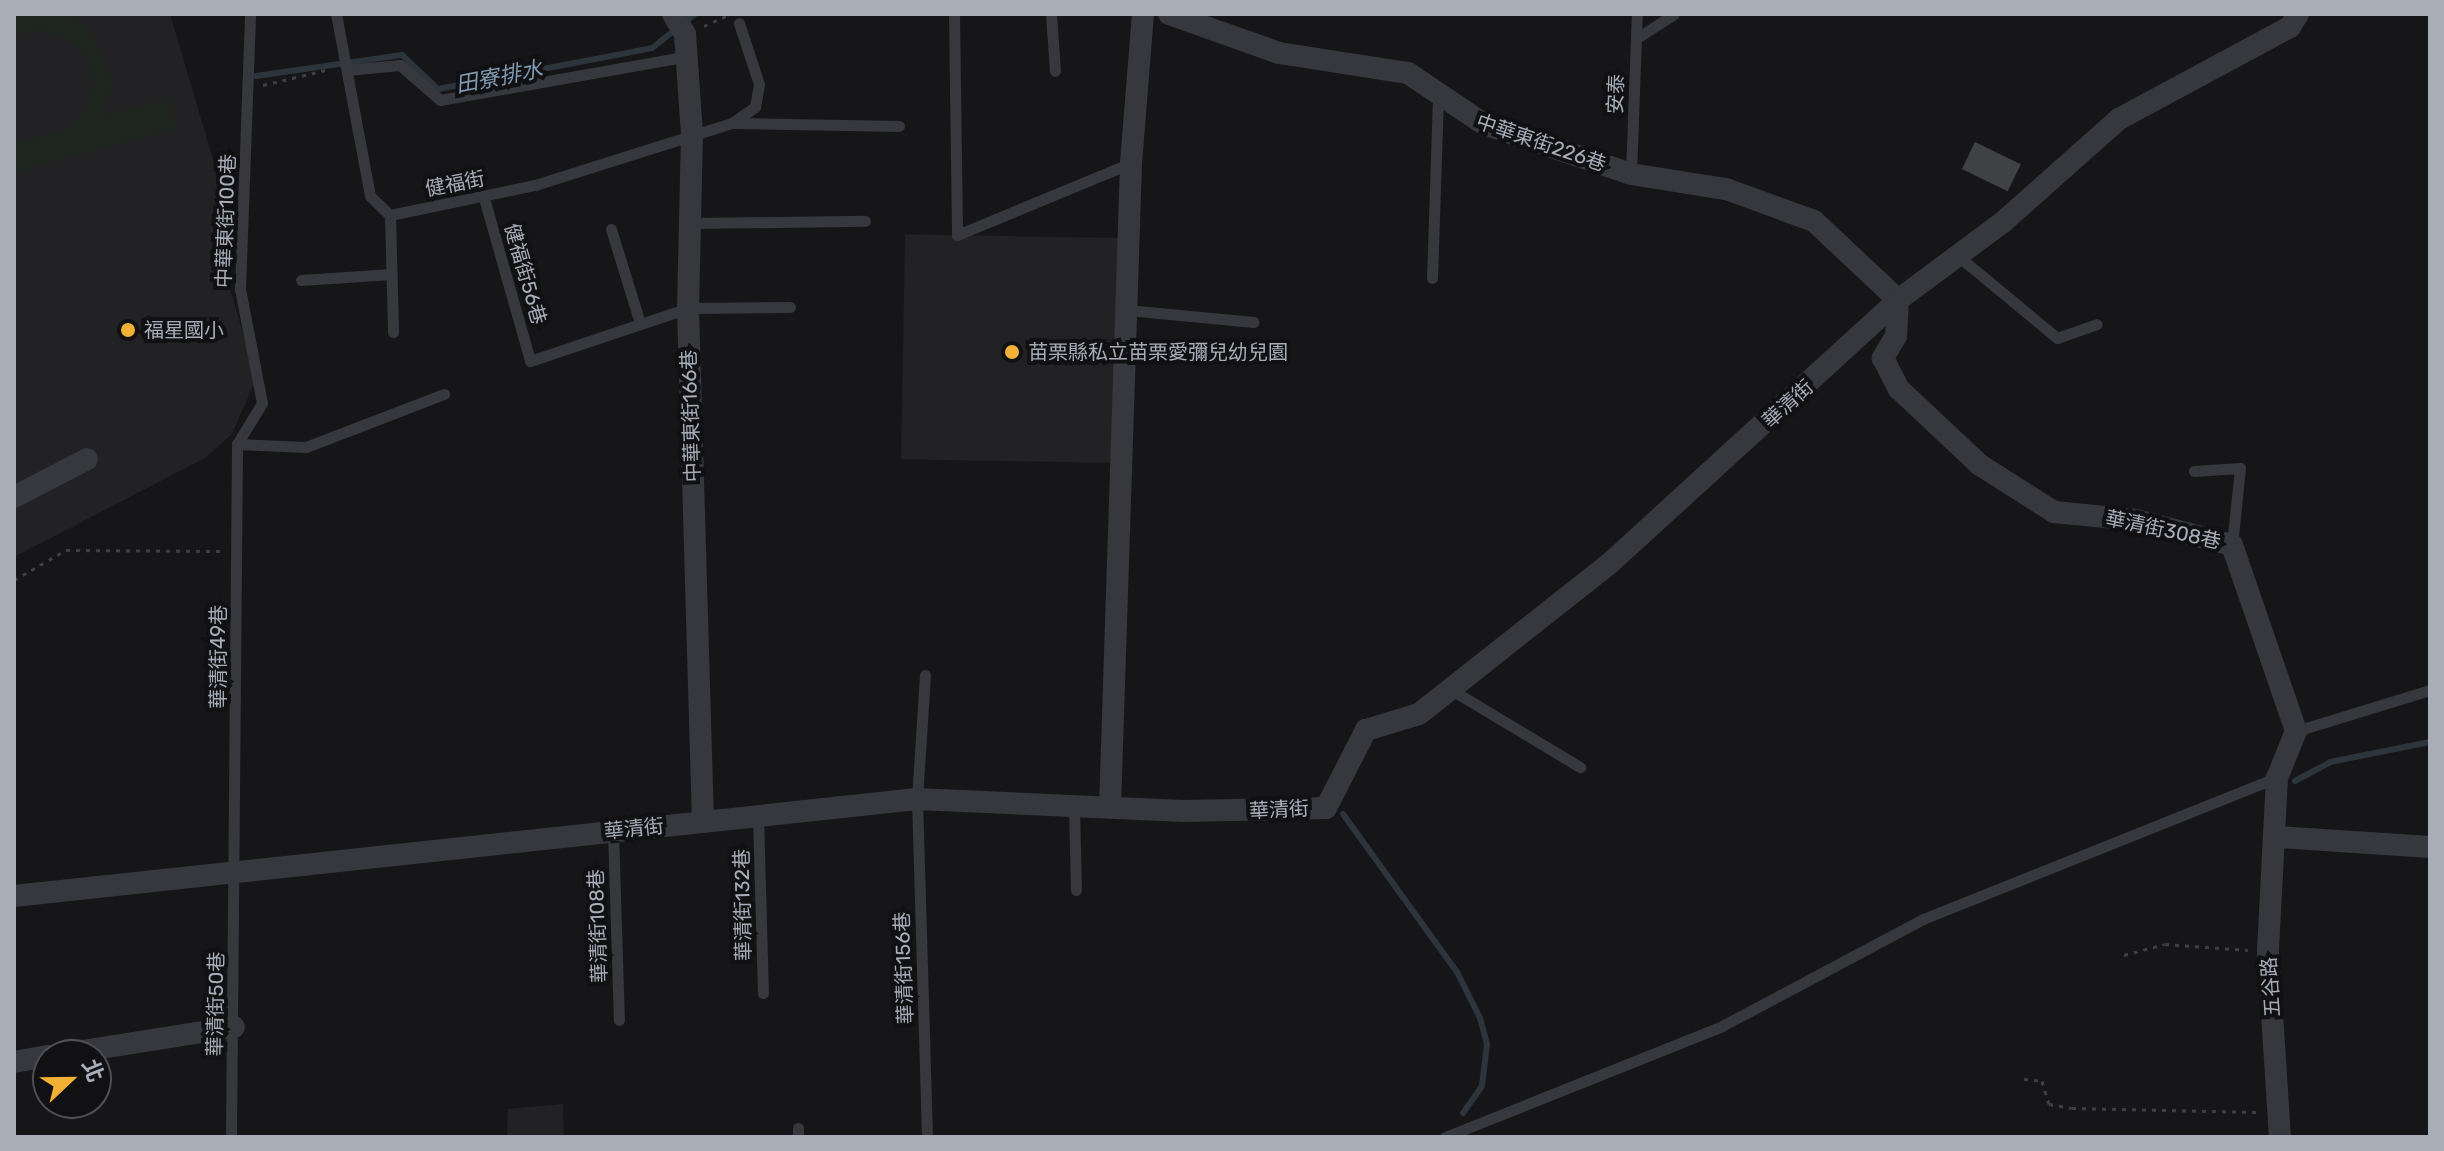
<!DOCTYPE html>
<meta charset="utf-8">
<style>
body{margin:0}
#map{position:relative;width:2444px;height:1151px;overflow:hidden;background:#161618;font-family:Rubik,"Noto Sans TC",sans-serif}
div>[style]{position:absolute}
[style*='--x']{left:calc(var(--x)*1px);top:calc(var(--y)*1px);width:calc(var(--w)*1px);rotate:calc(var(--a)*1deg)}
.built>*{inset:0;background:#222225;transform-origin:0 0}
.green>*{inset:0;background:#1e261f}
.stream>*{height:6px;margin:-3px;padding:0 3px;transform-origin:3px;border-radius:3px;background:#2c353c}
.building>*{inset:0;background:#404145;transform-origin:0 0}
.path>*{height:3px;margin-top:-1.5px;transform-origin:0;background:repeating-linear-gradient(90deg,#3d3f44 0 4px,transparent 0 10px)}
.service>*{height:11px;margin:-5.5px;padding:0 5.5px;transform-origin:5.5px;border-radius:5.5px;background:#37383d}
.minor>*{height:22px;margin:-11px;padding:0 11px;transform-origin:11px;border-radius:11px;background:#37383d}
.dots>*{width:22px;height:22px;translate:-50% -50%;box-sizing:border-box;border:4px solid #111113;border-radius:50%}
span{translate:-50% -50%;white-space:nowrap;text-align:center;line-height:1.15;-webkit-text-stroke:8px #111113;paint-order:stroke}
.street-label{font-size:20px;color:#a8adb8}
.poi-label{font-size:20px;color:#a8adb8}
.left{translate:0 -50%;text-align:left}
.water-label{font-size:22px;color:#7f9bb3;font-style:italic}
.frame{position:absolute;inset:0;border:16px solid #a8adb8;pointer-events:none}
.north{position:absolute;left:32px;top:1039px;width:80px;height:80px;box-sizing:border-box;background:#111113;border:2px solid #4d4f55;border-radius:50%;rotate:68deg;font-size:22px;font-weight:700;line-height:32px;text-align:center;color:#a8adb8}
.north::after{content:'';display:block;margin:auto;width:28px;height:36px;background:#f2b134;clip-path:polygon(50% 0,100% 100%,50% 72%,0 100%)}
</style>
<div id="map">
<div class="built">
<div style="clip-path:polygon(14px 14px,170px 14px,232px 224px,228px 281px,256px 379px,232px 434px,205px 458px,14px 557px)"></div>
<div style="left:1120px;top:238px;width:225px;height:215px;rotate:91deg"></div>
<div style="clip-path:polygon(563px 1104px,564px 1137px,507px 1137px,508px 1109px)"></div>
</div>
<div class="green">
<div style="clip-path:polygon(14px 14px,69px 14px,90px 28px,113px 82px,102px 116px,170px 97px,176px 128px,14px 173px,14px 143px,67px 129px,85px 111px,94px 81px,86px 55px,60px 35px,39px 30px,14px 36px)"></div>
</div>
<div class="stream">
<div style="--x:684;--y:23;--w:14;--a:-39"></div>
<div style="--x:256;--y:76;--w:148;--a:-8.2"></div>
<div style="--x:402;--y:55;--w:50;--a:43.4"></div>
<div style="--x:438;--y:89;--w:218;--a:-10.8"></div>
<div style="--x:652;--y:48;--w:29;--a:-38"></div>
<div style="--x:2295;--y:781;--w:40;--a:-28"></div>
<div style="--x:2330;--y:762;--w:102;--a:-11.3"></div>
<div style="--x:1343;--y:814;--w:195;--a:54.2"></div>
<div style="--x:1457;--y:972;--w:51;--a:63.4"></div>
<div style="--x:1480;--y:1018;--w:27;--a:75"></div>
<div style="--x:1487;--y:1044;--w:42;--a:96.8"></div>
<div style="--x:1482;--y:1086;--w:33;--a:125"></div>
</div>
<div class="building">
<div style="left:1975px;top:142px;width:51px;height:30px;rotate:26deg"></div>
</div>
<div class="path">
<div style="--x:704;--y:26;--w:24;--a:-24"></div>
<div style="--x:263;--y:85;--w:69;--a:-13.4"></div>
<div style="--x:14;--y:580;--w:60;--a:-30"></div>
<div style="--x:66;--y:550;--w:154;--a:0.4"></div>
<div style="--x:2124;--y:955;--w:42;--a:-15"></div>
<div style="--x:2165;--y:944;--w:83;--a:4.1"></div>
<div style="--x:2024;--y:1079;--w:18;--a:6"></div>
<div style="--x:2042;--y:1081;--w:24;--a:73"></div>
<div style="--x:2049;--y:1104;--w:23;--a:10"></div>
<div style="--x:2072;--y:1108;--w:186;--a:1.2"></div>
</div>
<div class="service">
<div style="--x:336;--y:14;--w:185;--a:79.4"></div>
<div style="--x:370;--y:196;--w:28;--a:44"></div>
<div style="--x:390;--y:215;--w:148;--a:-11.7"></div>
<div style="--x:535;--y:185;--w:207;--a:-17.5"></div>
<div style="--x:732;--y:123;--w:28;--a:-35"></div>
<div style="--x:755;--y:107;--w:23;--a:-80"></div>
<div style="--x:759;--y:84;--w:64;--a:-108.2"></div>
<div style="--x:954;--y:14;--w:221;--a:89.2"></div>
<div style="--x:957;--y:235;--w:188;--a:-22.5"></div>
<div style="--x:1051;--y:14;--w:57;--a:86"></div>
<div style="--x:1637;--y:38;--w:44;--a:-33"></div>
<div style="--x:347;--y:70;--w:53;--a:-5.4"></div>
<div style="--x:400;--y:65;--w:53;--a:41.2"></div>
<div style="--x:440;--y:100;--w:248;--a:-10"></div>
<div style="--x:732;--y:123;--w:167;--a:1"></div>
<div style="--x:1631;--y:174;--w:160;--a:-87.9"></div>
<div style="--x:484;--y:198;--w:169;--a:74.2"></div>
<div style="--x:530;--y:361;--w:167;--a:-18.5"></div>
<div style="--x:688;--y:308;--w:102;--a:-0.6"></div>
<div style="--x:390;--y:215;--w:117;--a:88.5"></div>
<div style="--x:691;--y:223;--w:174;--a:-0.7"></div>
<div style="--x:611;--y:229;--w:98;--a:72.9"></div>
<div style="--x:1958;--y:256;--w:129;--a:39.6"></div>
<div style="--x:2057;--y:338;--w:42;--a:-19.3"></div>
<div style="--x:1432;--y:278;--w:182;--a:-88.1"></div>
<div style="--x:301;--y:280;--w:91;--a:-3.8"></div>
<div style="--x:1127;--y:310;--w:127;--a:5.4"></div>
<div style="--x:237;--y:444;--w:48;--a:-58.6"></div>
<div style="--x:262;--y:403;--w:116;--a:-100.9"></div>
<div style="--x:240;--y:289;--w:275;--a:-87.9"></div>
<div style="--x:237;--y:444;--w:69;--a:2.5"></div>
<div style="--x:306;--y:447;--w:148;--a:-21"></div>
<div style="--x:2194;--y:471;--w:46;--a:-3.7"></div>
<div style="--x:2240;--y:468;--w:77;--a:95.9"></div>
<div style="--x:925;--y:675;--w:124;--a:93.7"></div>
<div style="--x:917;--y:799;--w:338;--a:88.3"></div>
<div style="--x:1450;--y:689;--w:152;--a:31"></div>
<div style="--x:2296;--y:731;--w:140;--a:-17"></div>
<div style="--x:1074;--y:808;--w:82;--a:88.6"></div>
<div style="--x:758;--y:816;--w:177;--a:88.4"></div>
<div style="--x:613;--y:831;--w:189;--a:88.2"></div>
<div style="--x:231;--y:1137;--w:693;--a:-89.5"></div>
<div style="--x:798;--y:1137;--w:9;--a:-90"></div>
<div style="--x:1445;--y:1137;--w:298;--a:-21.8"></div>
<div style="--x:1722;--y:1026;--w:228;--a:-28"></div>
<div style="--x:1923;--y:919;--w:380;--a:-21.8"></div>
</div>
<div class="minor">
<div style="--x:673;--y:14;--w:23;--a:59"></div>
<div style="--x:685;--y:34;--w:99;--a:86"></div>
<div style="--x:692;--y:133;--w:175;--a:91.3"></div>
<div style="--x:688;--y:308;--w:514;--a:88.33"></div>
<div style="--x:1169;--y:14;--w:117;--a:19.5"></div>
<div style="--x:1279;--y:53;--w:131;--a:8.8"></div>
<div style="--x:1408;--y:73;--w:92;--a:33.9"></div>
<div style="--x:1484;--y:124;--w:155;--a:18.8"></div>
<div style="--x:1631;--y:174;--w:96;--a:9"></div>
<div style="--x:1726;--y:189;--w:94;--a:20"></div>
<div style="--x:1814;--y:221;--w:115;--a:43.2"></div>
<div style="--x:1898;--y:300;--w:36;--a:93"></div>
<div style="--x:1896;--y:336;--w:26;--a:121"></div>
<div style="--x:1883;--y:358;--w:35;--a:63"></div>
<div style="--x:1899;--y:389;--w:111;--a:43.2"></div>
<div style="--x:1980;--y:465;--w:88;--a:32.4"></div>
<div style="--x:2054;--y:512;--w:82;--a:5.6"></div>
<div style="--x:2136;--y:520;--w:99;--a:14.6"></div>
<div style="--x:2232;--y:545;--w:197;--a:71"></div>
<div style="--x:2296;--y:731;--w:51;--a:112"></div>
<div style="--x:2277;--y:778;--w:174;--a:93"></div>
<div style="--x:2268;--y:952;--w:185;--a:86.3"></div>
<div style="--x:14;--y:497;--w:82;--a:-27.5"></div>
<div style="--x:1110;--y:807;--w:644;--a:-88.13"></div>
<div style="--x:1131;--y:163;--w:149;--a:-85.4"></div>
<div style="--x:2278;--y:837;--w:152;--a:3.8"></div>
<div style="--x:14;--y:896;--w:908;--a:-6.13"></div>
<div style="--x:917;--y:799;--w:266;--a:2.6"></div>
<div style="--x:1183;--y:811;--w:143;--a:-1.2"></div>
<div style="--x:1326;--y:808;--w:88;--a:-62.9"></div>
<div style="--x:1366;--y:730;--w:55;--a:-16.8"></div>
<div style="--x:1419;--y:714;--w:241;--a:-38.3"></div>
<div style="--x:1608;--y:565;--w:393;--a:-42.4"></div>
<div style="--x:1898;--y:300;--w:131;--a:-36.6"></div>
<div style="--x:2003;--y:222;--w:155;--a:-41.6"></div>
<div style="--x:2119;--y:119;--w:194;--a:-28.3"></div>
<div style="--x:2290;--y:27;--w:15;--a:-58"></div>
<div style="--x:57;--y:1055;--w:179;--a:-9"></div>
<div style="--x:14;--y:1062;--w:35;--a:-10"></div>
</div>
<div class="dots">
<div style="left:128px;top:330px;background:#f2b134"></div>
<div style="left:1012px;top:352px;background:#f2b134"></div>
</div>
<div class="street-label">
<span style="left:1616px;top:94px;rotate:-88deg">安泰</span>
<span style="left:1541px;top:143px;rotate:19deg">中華東街226巷</span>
<span style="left:455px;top:184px;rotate:-11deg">健福街</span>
<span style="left:226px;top:221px;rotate:-88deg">中華東街100巷</span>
<span style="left:525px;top:274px;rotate:74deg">健福街56巷</span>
<span style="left:1788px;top:404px;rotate:-42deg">華清街</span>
<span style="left:691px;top:416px;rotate:-92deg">中華東街166巷</span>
<span style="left:2163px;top:530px;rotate:12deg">華清街308巷</span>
<span style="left:218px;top:657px;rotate:-90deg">華清街49巷</span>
<span style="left:1279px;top:810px;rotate:-3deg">華清街</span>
<span style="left:634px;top:829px;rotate:-6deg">華清街</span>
<span style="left:743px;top:905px;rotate:-91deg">華清街132巷</span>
<span style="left:598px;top:926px;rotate:-92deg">華清街108巷</span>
<span style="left:904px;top:968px;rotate:-92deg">華清街156巷</span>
<span style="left:2271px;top:987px;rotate:-94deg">五谷路</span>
<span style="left:216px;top:1004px;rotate:-89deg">華清街50巷</span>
</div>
<div class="poi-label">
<span class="left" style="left:144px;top:330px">福星國小</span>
<span class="left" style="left:1028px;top:352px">苗栗縣私立苗栗愛彌兒幼兒園</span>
</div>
<div class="water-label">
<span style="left:499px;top:77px;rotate:-11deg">田寮排水</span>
</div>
<div class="frame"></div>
<div class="north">北</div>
</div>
